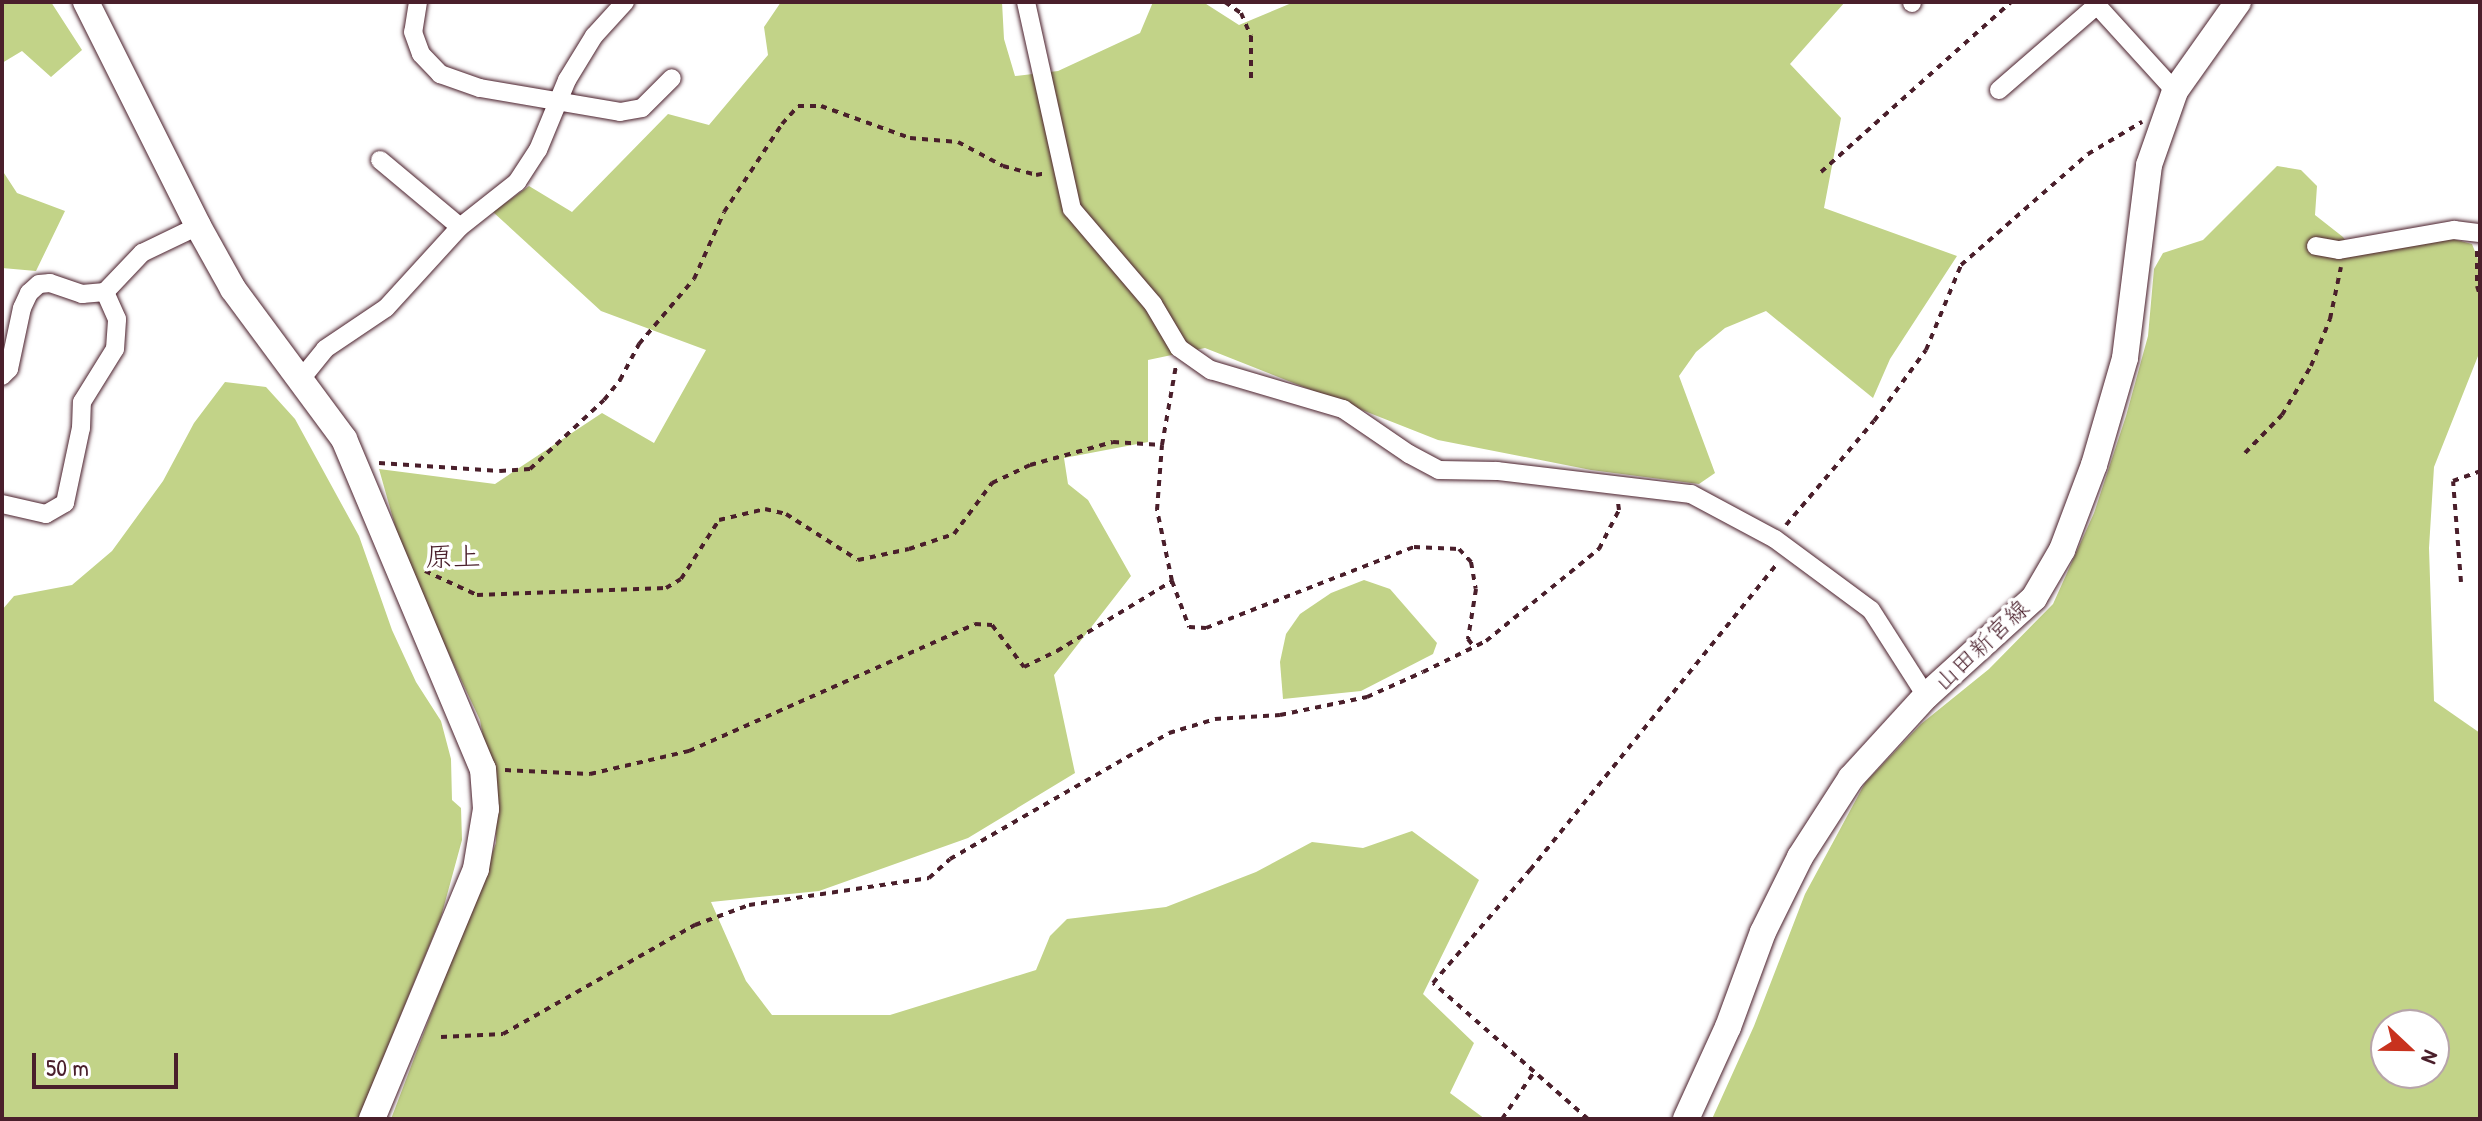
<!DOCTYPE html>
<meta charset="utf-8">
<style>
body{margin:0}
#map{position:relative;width:2482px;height:1121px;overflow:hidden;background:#fff;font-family:"Patrick Hand","Klee One",sans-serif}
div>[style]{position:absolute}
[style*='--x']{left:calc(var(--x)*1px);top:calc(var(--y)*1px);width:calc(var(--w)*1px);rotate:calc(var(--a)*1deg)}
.green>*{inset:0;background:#c2d388}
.path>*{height:4px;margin-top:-2px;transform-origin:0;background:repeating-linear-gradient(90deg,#4a1f2b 0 6px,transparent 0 12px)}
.roads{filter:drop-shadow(0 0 2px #4a1f2b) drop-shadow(0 0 2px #4a1f2b)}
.street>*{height:18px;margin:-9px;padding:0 9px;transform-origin:9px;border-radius:9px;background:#fff}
.secondary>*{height:26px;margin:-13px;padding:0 13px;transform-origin:13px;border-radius:13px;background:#fff}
span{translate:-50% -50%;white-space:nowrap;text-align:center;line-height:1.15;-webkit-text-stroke:7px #fff;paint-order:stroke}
.street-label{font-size:24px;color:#4a1f2b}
.quarter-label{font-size:28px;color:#4a1f2b}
.frame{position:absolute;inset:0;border:4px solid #4a1f2b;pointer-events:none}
.north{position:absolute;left:2370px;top:1009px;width:80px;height:80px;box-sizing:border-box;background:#fff;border:2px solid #b7a5aa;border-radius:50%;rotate:112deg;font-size:22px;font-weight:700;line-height:32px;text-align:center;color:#4a1f2b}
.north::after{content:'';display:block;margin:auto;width:28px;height:36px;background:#c8321e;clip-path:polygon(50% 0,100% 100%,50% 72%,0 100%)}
.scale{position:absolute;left:32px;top:1053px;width:146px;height:36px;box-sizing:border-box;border:4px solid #4a1f2b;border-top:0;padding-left:10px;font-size:24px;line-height:28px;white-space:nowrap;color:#4a1f2b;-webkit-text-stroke:6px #fff;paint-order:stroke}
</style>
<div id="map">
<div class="green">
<div style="clip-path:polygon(2px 2px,51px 2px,82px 50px,51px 77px,22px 51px,2px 63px)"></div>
<div style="clip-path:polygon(781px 2px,1002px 2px,1004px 39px,1015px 76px,1058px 71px,1140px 33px,1153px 2px,1203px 2px,1239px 25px,1294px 2px,1845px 2px,1790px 64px,1841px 118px,1824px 208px,1957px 256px,1890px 359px,1873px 398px,1766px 311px,1725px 328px,1696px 352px,1679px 376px,1715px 473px,1699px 484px,1591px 470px,1438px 440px,1205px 348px,1148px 360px,1148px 442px,1064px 458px,1068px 484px,1088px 500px,1131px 576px,1054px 675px,1075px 773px,968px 838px,819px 891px,711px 902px,746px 981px,772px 1015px,890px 1015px,1036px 970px,1050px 936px,1067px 919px,1166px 907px,1256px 872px,1312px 842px,1363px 848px,1412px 831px,1479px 880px,1423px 994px,1474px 1043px,1450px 1093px,1485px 1119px,391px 1119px,496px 843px,496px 808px,480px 720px,405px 561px,379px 469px,495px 484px,602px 413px,654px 443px,706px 350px,601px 311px,493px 212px,529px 186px,572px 212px,668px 114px,709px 125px,768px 55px,764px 27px)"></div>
<div style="clip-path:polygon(evenodd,2277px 166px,2301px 170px,2317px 186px,2315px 215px,2343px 237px,2350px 248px,2449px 238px,2472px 244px,2480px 264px,2480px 351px,2434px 467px,2429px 548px,2434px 701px,2480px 733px,2480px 1119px,1712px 1119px,1754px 1026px,1805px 894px,1865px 783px,1921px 724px,1989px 669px,2053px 604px,2094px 513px,2126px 416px,2148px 336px,2154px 269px,2163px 253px,2203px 240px,2277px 166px,2386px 1025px,2434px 1025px,2434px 1073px,2386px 1073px,2386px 1025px)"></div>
<div style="clip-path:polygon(2px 170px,17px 193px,65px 211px,36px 271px,2px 268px)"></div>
<div style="clip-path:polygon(225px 382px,266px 387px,295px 419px,359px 536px,392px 630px,416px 682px,441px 721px,451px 759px,452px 800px,461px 808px,462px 840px,441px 917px,358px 1119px,2px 1119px,2px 610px,14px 596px,72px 585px,112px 551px,163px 481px,194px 423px)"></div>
<div style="clip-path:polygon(1364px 580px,1390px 589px,1437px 643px,1433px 654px,1361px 691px,1283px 699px,1280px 662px,1286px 634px,1300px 614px,1331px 593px)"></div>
</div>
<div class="path">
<div style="--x:1225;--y:2;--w:19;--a:35"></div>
<div style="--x:1241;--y:13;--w:25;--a:67"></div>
<div style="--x:1251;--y:36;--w:46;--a:90"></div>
<div style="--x:1821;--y:172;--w:255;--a:-41.8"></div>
<div style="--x:2477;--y:251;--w:35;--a:90"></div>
<div style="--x:2477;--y:286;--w:9;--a:72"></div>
<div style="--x:2245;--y:453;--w:53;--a:-45.8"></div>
<div style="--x:2282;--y:415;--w:57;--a:-59.4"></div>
<div style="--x:2311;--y:366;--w:51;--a:-68"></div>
<div style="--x:2330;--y:319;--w:53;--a:-78.1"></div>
<div style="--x:379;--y:463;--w:121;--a:3.8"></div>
<div style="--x:500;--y:471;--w:30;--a:-4"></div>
<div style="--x:530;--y:469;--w:101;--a:-43"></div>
<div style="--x:604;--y:400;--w:26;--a:-51"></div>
<div style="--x:620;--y:380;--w:41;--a:-62.2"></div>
<div style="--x:639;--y:344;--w:85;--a:-49.8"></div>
<div style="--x:694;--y:279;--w:73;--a:-65.9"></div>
<div style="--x:724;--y:212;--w:105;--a:-56.6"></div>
<div style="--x:782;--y:124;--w:24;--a:-48"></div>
<div style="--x:798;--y:106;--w:23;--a:0"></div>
<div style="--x:821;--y:106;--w:95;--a:19.8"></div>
<div style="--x:910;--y:138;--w:48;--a:4.8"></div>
<div style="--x:958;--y:142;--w:51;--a:28.1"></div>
<div style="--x:1003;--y:166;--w:34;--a:15"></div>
<div style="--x:1036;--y:175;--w:10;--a:-11"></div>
<div style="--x:1786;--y:525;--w:136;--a:-49.8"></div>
<div style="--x:1874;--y:421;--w:88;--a:-53.8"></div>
<div style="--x:1926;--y:350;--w:92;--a:-67.6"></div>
<div style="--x:1961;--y:265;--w:169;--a:-41.2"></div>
<div style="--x:2088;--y:154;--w:63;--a:-30.7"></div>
<div style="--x:425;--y:571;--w:57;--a:24.8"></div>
<div style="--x:477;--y:595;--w:189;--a:-2.1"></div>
<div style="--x:666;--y:588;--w:17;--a:-31"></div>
<div style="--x:681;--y:579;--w:70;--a:-57.2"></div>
<div style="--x:719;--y:520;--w:47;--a:-13.4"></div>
<div style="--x:765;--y:509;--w:22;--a:13"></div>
<div style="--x:786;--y:514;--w:85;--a:32.6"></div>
<div style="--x:858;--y:560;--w:52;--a:-12.2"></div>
<div style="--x:909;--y:549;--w:47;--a:-18.4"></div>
<div style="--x:954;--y:534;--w:64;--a:-53.3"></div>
<div style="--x:992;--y:483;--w:42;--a:-25.3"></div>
<div style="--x:1030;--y:465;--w:86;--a:-15.5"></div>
<div style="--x:1113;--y:442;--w:49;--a:3.5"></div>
<div style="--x:1172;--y:581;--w:49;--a:69.7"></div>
<div style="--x:1189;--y:627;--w:17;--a:3"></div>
<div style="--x:1206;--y:628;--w:223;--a:-21.3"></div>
<div style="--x:1414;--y:547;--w:45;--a:2.5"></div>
<div style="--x:1459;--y:549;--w:18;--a:47"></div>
<div style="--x:1471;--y:562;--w:27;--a:80"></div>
<div style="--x:1476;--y:589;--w:51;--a:99.1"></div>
<div style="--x:1468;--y:639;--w:10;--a:53"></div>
<div style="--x:2461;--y:582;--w:101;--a:-94.5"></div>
<div style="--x:2453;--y:481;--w:29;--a:-20"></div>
<div style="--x:505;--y:770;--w:85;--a:2.7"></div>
<div style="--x:590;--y:774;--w:102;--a:-13.1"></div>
<div style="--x:689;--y:751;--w:313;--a:-23.9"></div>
<div style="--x:975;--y:624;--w:17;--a:3"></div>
<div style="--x:992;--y:625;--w:53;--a:52.7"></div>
<div style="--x:1024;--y:667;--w:37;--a:-26"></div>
<div style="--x:1057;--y:651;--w:135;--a:-31.3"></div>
<div style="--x:1172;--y:581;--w:73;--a:-101.9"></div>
<div style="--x:1157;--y:510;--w:65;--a:-85.6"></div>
<div style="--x:1162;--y:445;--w:80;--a:-80"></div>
<div style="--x:441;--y:1037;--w:62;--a:-2.8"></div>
<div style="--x:503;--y:1034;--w:221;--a:-29.6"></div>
<div style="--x:695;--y:925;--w:58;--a:-20.3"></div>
<div style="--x:749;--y:905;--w:182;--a:-8.5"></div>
<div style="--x:929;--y:878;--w:28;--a:-42"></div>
<div style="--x:950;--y:859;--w:253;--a:-29.9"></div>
<div style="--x:1169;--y:733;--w:48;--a:-16.9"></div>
<div style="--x:1215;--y:719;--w:65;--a:-3.5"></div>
<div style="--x:1280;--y:715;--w:89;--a:-11.7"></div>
<div style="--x:1367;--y:697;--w:61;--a:-24.1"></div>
<div style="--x:1423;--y:672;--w:70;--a:-26.2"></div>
<div style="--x:1486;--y:641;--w:146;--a:-39.2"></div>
<div style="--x:1599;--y:549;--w:44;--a:-62.9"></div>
<div style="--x:1619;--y:510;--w:7;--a:-98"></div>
<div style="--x:1502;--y:1119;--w:57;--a:-55.8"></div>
<div style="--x:1588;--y:1119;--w:206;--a:-138.7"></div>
<div style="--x:1433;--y:983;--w:149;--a:-49.4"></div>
<div style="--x:1530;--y:870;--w:395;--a:-51.1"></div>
</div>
<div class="roads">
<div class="street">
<div style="--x:418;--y:2;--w:30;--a:99"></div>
<div style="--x:413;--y:32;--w:23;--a:70"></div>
<div style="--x:421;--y:54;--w:28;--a:46"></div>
<div style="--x:440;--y:74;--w:42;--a:19.3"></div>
<div style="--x:480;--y:88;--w:142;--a:9.7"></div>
<div style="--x:620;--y:112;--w:22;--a:-10"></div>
<div style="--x:642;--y:108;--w:42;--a:-45"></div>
<div style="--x:1026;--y:2;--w:212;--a:77.5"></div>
<div style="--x:1072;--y:209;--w:125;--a:49.5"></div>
<div style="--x:1153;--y:304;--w:51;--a:59.4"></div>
<div style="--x:1179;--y:348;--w:39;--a:35"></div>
<div style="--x:1211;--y:370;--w:138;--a:16.5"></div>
<div style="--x:1343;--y:409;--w:80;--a:34.3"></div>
<div style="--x:1409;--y:454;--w:34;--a:28"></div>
<div style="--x:1439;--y:470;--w:58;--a:1"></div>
<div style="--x:1497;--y:471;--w:195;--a:6.8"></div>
<div style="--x:1691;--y:494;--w:95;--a:28.2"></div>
<div style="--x:1775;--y:539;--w:119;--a:36.5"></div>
<div style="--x:1871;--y:610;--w:102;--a:57.4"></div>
<div style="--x:1912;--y:2;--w:1;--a:90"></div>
<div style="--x:2094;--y:2;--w:120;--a:47.7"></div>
<div style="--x:1999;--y:90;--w:130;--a:-40.9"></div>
<div style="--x:380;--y:160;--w:104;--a:39.9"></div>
<div style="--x:2316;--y:246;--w:23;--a:10"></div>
<div style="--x:2339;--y:250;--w:117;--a:-9.9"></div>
<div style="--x:2454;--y:230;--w:26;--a:7"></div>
<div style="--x:2;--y:376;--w:10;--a:-45"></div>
<div style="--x:9;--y:369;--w:62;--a:-78"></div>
<div style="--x:22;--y:308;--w:17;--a:-65"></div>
<div style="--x:29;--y:293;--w:13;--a:-42"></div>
<div style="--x:39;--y:284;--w:11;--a:-5"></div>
<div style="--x:50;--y:283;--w:34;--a:19"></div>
<div style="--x:82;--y:294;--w:23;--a:-5"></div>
<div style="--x:301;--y:379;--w:38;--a:-51"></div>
<div style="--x:325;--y:349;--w:73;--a:-33.9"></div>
<div style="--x:386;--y:308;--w:110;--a:-47.6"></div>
<div style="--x:460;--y:227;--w:73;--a:-38.3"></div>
<div style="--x:517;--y:182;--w:38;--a:-57"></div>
<div style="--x:538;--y:150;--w:76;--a:-67.5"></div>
<div style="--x:567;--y:80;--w:52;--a:-58.5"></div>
<div style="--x:594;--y:36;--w:46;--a:-47.6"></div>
<div style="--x:2;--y:504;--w:45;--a:12.8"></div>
<div style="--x:46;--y:514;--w:22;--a:-30"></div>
<div style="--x:65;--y:503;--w:77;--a:-78"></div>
<div style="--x:81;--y:428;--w:26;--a:-88"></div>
<div style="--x:82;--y:402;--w:62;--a:-58.1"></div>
<div style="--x:115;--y:349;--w:30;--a:-86"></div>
<div style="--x:117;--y:319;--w:30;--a:-114"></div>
<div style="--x:105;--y:292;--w:54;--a:-46.5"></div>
<div style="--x:142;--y:253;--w:62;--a:-25.7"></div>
</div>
<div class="secondary">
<div style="--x:86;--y:2;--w:250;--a:63.4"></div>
<div style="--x:198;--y:226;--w:72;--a:60.9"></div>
<div style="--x:233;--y:289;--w:187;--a:53.5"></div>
<div style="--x:344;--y:439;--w:358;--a:67.2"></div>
<div style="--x:483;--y:769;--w:40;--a:85.7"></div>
<div style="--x:486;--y:809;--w:61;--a:99.5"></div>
<div style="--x:476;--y:869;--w:271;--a:112.6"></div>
<div style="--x:1686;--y:1119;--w:101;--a:-65.5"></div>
<div style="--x:1728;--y:1027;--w:101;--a:-69.8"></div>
<div style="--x:1763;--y:932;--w:84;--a:-63.7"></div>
<div style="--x:1800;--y:857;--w:94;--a:-57.2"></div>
<div style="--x:1851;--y:778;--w:111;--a:-47.6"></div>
<div style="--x:1926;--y:696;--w:146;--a:-42.2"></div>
<div style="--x:2034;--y:598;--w:56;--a:-59.7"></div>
<div style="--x:2062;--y:550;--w:91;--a:-69.4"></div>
<div style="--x:2094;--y:465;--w:111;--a:-73.8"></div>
<div style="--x:2125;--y:358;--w:194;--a:-82.9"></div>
<div style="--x:2149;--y:165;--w:78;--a:-70.6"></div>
<div style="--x:2175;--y:91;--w:109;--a:-54.7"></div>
</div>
</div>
<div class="street-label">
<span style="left:1981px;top:645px;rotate:-43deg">山田新宮線</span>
</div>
<div class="quarter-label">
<span style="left:453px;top:556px">原上</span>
</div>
<div class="frame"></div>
<div class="north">N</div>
<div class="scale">50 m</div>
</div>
